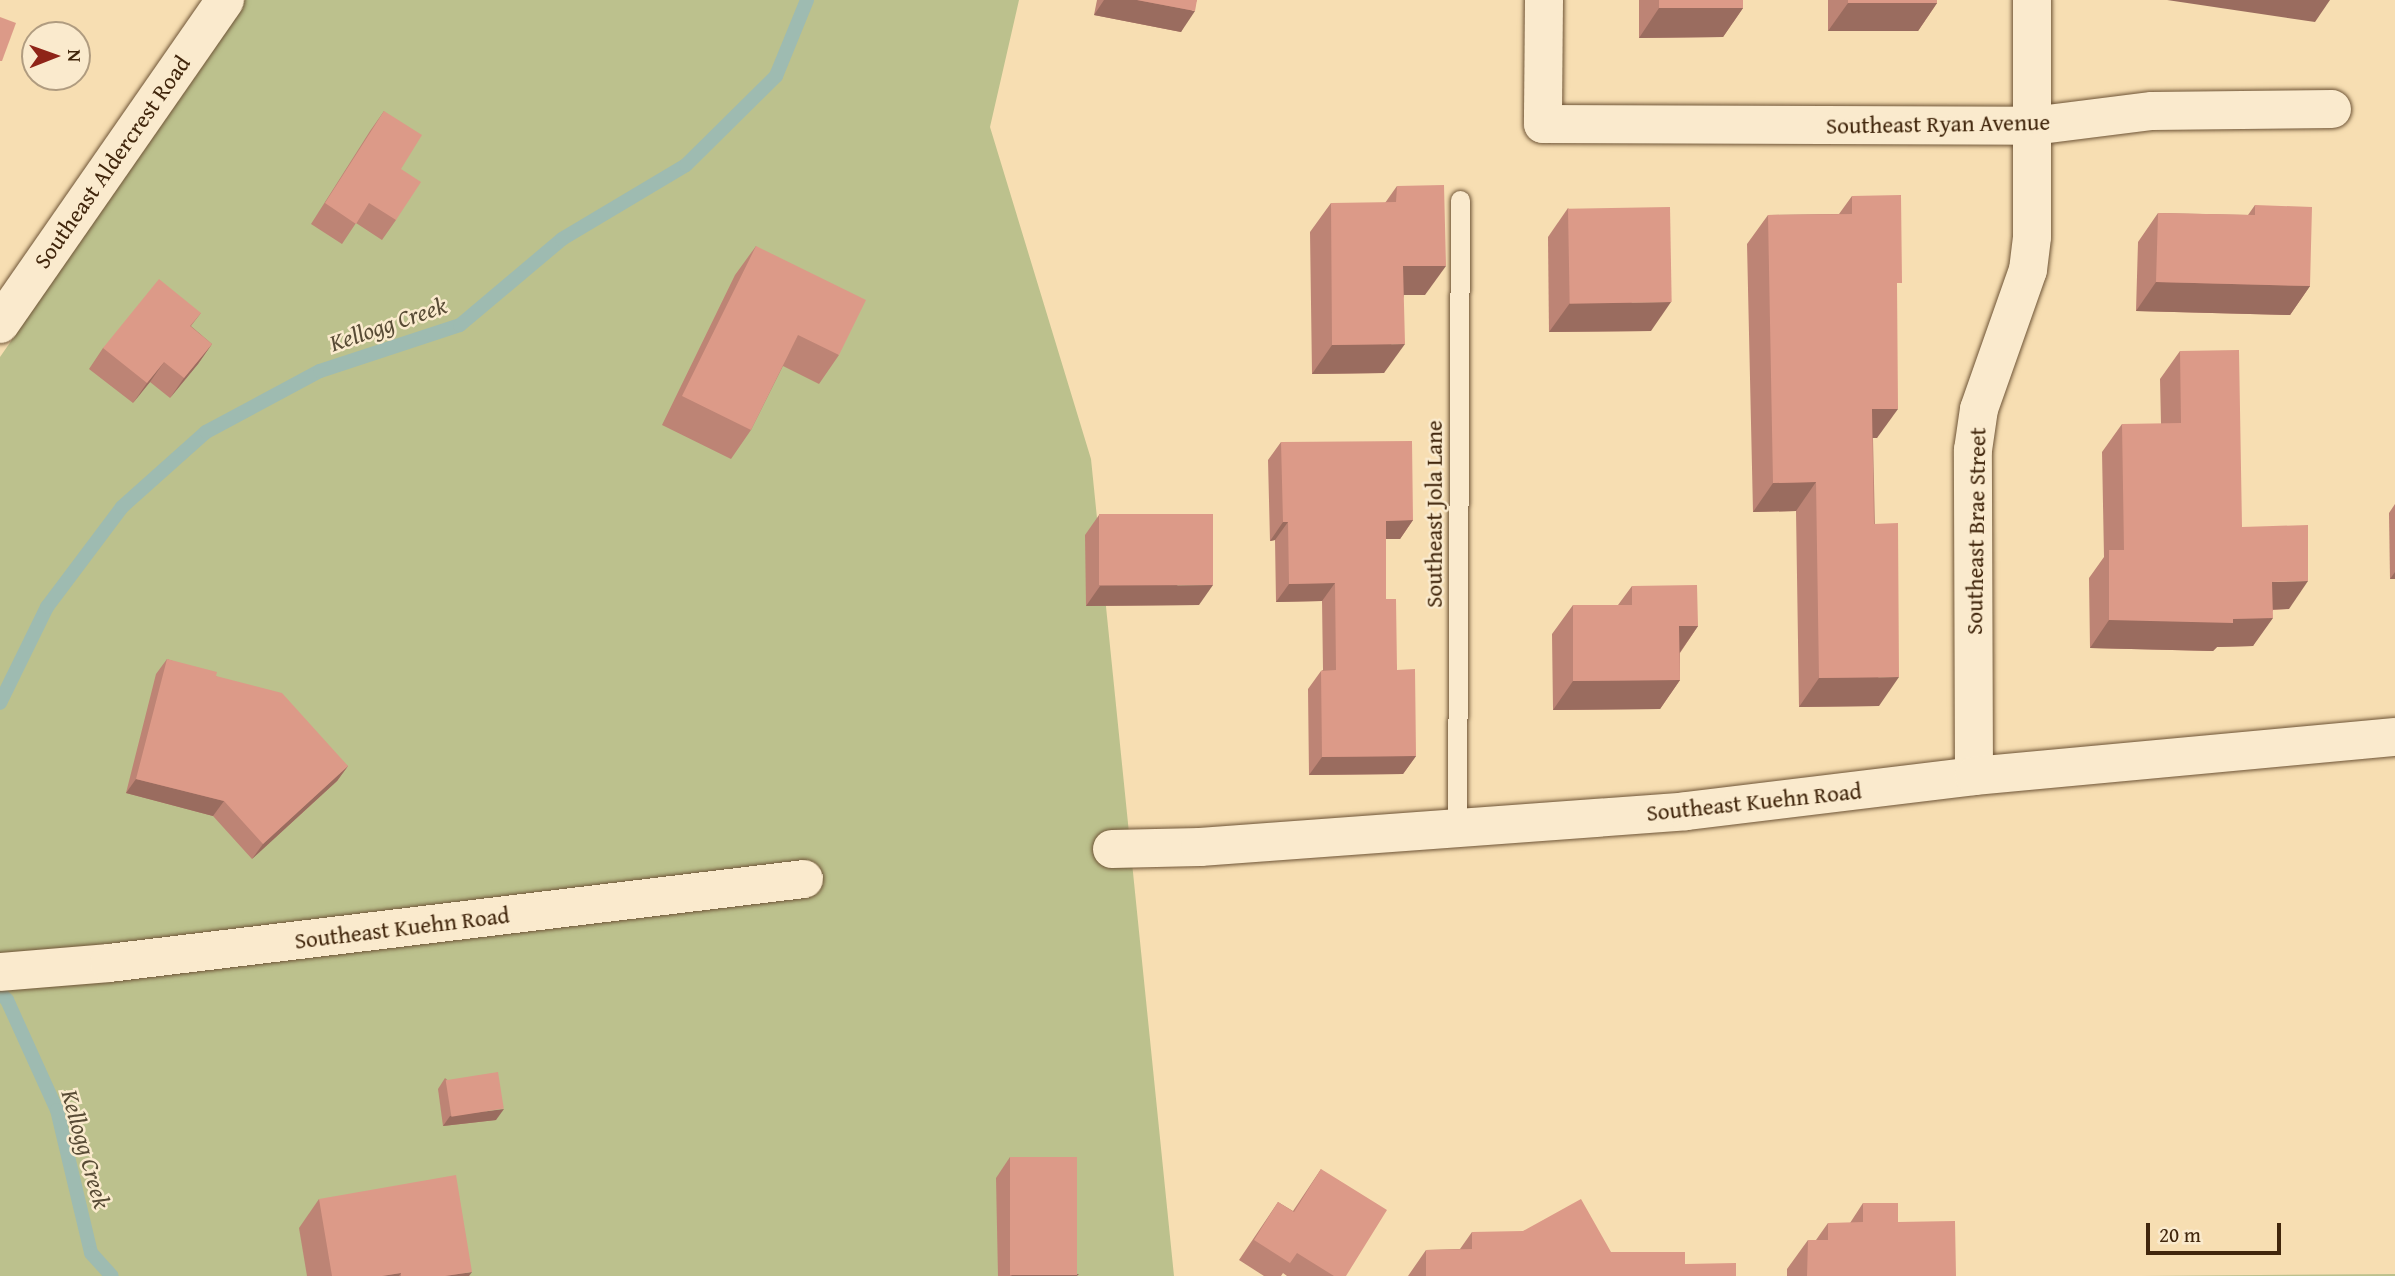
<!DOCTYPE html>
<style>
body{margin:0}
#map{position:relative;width:2395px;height:1276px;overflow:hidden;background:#f7deb2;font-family:"Gentium Book Plus",serif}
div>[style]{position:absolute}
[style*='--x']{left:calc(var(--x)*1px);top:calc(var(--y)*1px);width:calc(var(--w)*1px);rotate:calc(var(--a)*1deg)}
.green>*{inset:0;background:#bcc18d}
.stream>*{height:14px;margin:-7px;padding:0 7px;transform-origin:7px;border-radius:7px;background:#9ebbb1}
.roads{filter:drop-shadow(0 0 2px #6e5436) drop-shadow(0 0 2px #6e5436)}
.lane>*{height:19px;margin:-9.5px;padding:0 9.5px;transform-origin:9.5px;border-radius:9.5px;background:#faeacd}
.street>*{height:38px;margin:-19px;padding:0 19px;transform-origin:19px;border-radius:19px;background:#faeacd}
.secondary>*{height:38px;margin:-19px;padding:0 19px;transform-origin:19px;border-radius:19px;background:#faeacd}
.wall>*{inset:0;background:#bd8475}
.shaded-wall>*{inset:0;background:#9a6c5f}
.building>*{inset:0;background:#dc9a88;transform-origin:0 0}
span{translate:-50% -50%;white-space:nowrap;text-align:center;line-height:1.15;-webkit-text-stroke:5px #faeacd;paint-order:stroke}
.street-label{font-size:23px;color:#41260c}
.water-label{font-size:24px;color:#584b35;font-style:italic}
.north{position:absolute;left:21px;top:21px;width:70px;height:70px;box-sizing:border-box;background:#faeacd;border:2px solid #b09c80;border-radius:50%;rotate:89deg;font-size:19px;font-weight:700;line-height:28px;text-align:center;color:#41260c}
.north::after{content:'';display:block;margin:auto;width:24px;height:32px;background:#8f2418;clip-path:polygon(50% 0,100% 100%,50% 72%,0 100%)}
.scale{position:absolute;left:2146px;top:1223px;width:135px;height:32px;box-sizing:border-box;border:4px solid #41260c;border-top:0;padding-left:9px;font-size:21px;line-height:24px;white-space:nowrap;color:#41260c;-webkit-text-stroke:5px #faeacd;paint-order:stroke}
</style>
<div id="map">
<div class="green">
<div style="clip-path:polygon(245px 0,1019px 0,990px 127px,1091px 459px,1174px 1276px,0 1276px,0 357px,209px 57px)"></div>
<div style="clip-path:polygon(2395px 1274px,2395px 1276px,2141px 1276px)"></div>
</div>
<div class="stream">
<div style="--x:0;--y:703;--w:107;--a:-63.9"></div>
<div style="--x:47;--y:607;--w:125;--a:-53.1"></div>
<div style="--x:122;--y:507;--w:113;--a:-41.8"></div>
<div style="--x:206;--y:432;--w:129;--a:-28.2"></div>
<div style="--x:320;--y:371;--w:147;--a:-18.2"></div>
<div style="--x:460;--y:325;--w:133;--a:-40.1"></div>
<div style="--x:562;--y:239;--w:144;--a:-30.8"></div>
<div style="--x:686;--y:165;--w:127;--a:-44.7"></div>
<div style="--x:776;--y:76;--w:82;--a:-67.8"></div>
<div style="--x:0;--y:993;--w:10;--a:45"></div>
<div style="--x:7;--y:1000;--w:121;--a:65.6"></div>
<div style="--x:57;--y:1110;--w:147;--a:76.6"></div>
<div style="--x:91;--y:1253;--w:31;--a:48"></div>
</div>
<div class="roads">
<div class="lane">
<div style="--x:1457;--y:827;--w:627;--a:-89.73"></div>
</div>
<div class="street">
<div style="--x:1544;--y:0;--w:124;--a:90.5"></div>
<div style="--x:1543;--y:124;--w:490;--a:0.2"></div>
<div style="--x:2033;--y:126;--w:120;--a:-7.2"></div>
<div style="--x:2152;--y:111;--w:180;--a:-0.6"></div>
<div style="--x:1974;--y:776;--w:326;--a:-90.2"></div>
<div style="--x:1973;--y:450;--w:41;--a:-81.7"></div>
<div style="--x:1979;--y:409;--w:147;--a:-70.6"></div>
<div style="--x:2028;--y:270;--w:33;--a:-83"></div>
<div style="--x:2032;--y:237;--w:237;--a:-90"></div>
<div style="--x:1112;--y:849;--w:88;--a:-1.3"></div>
<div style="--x:1200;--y:847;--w:487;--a:-4.2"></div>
<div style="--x:1686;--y:811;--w:290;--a:-6.9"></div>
<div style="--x:1974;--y:776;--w:423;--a:-5.3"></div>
<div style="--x:0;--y:972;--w:109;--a:-4.7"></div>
<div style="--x:109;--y:963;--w:700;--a:-6.89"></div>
</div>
<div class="secondary">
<div style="--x:0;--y:324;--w:394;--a:-55.2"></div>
</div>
</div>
<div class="wall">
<div style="clip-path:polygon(1097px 0,1197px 0,1181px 32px,1094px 15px)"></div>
<div style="clip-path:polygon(1639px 0,1743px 0,1743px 8px,1723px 37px,1639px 38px)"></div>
<div style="clip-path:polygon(1828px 0,1937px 0,1937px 3px,1918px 31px,1828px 31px)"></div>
<div style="clip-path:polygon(384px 111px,401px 169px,396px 220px,382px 240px,356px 223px,342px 244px,311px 224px,370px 131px)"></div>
<div style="clip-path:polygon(1397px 186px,1425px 295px,1404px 295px,1384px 373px,1312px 374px,1310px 232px,1331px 203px,1385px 203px)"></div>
<div style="clip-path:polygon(1852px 196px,1897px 291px,1877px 438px,1873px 438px,1879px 706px,1799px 707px,1796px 511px,1753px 512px,1747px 244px,1768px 215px,1839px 214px)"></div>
<div style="clip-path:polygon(2255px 205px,2310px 286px,2290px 315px,2136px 311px,2138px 242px,2158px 213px,2248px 215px)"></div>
<div style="clip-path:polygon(1568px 208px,1651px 331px,1549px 332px,1548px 237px)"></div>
<div style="clip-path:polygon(756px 246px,839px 355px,819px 384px,783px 366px,751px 430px,731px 459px,662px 425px,735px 275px)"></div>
<div style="clip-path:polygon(201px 313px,191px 326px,212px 344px,198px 364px,170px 398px,150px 382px,133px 403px,89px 369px,103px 348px)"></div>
<div style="clip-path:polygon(2180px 351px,2242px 527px,2289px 609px,2273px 610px,2253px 646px,2217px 647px,2213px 651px,2090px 648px,2089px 578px,2104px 557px,2102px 452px,2122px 424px,2161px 424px,2160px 379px)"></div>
<div style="clip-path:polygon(1281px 442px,1413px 520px,1400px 539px,1386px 539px,1386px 599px,1397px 670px,1416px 756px,1403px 774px,1309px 775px,1308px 689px,1321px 671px,1323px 670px,1322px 601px,1276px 602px,1275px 540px,1270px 541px,1268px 460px)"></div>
<div style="clip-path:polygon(2395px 504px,2395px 579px,2390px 579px,2389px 513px)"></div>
<div style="clip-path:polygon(1099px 515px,1199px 605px,1086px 606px,1085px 535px)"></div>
<div style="clip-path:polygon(1632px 586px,1698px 626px,1680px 653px,1680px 680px,1660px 709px,1553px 710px,1552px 634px,1573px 605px,1618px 605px)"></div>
<div style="clip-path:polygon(167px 659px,216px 676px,348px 766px,337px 781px,252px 859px,213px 816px,126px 793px,156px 674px)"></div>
<div style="clip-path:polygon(445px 1078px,496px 1120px,443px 1126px,438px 1089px)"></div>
<div style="clip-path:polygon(1010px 1157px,1077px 1276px,998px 1276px,996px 1178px)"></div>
<div style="clip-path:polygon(1321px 1169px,1346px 1276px,1287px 1276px,1283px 1273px,1281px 1276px,1264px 1276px,1239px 1260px,1278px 1202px,1293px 1211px)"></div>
<div style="clip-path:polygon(319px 1199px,469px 1276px,307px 1276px,299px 1228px)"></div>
<div style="clip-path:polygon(1863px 1203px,1898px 1222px,1956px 1276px,1787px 1276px,1787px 1269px,1808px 1240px,1816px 1240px,1828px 1223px,1850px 1223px)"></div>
<div style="clip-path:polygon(1472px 1232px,1685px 1264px,1736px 1276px,1408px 1276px,1426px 1250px,1460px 1249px)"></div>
</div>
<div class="shaded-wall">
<div style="clip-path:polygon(1104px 0,1137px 0,1195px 11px,1181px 32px,1094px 15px)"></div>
<div style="clip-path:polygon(2167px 0,2330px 0,2315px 22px)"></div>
<div style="clip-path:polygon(1848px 3px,1937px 3px,1918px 31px,1828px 31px)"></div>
<div style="clip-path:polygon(1659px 8px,1743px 8px,1723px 37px,1639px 38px)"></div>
<div style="clip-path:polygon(1403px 266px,1446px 266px,1425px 295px,1383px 295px)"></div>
<div style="clip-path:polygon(2156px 282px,2310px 286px,2290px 315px,2136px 311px)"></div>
<div style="clip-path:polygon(1671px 302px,1651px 331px,1549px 332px,1570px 303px)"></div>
<div style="clip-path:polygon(212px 344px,198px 364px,170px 398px,184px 378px)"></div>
<div style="clip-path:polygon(1405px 344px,1384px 373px,1312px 374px,1332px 345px)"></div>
<div style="clip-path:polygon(164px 362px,150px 382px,133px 403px,147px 383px)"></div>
<div style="clip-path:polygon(1872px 409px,1898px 409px,1877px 438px,1852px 438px)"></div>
<div style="clip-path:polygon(1816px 482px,1796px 511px,1753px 512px,1773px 483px)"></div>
<div style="clip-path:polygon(1413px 520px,1400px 539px,1373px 539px,1386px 521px)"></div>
<div style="clip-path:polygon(1283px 522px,1288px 522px,1275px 540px,1270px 541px)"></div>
<div style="clip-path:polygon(2395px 572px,2395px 579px,2390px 579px)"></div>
<div style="clip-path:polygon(2308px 581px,2289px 609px,2253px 610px,2272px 582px)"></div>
<div style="clip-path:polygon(1335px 583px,1322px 601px,1276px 602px,1289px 584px)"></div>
<div style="clip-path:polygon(1213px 585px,1199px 605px,1086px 606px,1100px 586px)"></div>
<div style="clip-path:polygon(2273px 618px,2253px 646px,2217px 647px,2213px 651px,2090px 648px,2109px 620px)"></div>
<div style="clip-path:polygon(1679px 626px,1698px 626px,1678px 655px)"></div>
<div style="clip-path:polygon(1899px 677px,1879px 706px,1799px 707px,1819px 678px)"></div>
<div style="clip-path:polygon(1680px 680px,1660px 709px,1553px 710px,1573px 681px)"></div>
<div style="clip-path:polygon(1416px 756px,1403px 774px,1309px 775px,1322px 757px)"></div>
<div style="clip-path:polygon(348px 766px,337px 781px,252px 859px,263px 844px)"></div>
<div style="clip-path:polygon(136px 779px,224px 801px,213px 816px,126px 793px)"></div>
<div style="clip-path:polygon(504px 1109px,496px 1120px,443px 1126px,450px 1116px)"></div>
<div style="clip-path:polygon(472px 1272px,469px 1276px,445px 1276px)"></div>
<div style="clip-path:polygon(401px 1273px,399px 1276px,382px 1276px)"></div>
<div style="clip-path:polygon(1079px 1274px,1077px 1276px,1011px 1276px,1012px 1275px)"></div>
</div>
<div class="building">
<div style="clip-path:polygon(1137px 0,1197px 0,1195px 11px)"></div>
<div style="left:1659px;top:0;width:84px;height:8px"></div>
<div style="left:1848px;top:0;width:89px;height:3px"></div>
<div style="clip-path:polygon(0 17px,16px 23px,2px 61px,0 61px)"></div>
<div style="clip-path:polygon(384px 111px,422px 135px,401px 169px,421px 182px,396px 220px,369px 203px,356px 224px,325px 203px)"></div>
<div style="clip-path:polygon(1444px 185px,1446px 266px,1403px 266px,1405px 344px,1332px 345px,1331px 203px,1396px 202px,1397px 186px)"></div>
<div style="clip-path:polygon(1901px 195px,1902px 283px,1897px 283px,1898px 409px,1872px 409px,1874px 524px,1898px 523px,1899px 677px,1819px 678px,1816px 482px,1773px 483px,1768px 215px,1852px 214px,1852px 196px)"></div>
<div style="clip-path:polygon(2255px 205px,2312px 207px,2310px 286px,2156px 282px,2158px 213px,2255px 215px)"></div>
<div style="left:1670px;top:207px;width:95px;height:102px;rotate:89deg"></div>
<div style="clip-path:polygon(756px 246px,866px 300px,839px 355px,798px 335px,751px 430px,682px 396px)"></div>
<div style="clip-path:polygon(159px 279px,201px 313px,190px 326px,212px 344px,184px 378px,164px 362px,147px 383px,103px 348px)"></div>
<div style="clip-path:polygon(2239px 350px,2242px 527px,2308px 525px,2308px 581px,2272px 582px,2273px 618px,2233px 619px,2233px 623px,2109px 620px,2109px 550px,2124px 550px,2122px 424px,2181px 423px,2180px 351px)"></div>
<div style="clip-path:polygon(1412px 441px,1413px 520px,1386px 521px,1386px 599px,1396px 599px,1397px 670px,1415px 669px,1416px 756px,1322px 757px,1321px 671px,1336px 670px,1335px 583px,1289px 584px,1288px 522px,1283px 522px,1281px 442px)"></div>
<div style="left:1213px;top:514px;width:71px;height:114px;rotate:90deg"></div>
<div style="clip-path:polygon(1697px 585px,1698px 626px,1679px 626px,1680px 680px,1573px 681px,1573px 605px,1632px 605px,1632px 586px)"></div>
<div style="clip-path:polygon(167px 659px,217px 672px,216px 676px,282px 693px,348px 766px,263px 844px,224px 801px,136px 779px)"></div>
<div style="left:498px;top:1072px;width:37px;height:53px;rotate:81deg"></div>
<div style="left:1010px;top:1157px;width:67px;height:118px"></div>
<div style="clip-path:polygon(1321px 1169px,1387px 1210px,1346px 1276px,1334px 1276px,1297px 1253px,1290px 1263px,1254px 1240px,1278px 1202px,1294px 1212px)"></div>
<div style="clip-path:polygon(456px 1175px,472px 1272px,445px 1276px,401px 1276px,401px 1273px,382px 1276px,332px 1276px,319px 1199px)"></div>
<div style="clip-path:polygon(1581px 1199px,1611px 1252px,1685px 1252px,1685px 1264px,1736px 1263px,1736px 1276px,1426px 1276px,1426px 1250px,1472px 1249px,1472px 1232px,1523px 1231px)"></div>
<div style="clip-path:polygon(1863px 1203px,1898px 1203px,1898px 1222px,1955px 1221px,1956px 1276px,1807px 1276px,1808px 1240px,1828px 1240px,1828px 1223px,1863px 1222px)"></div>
</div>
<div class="street-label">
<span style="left:1938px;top:124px;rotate:-1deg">Southeast Ryan Avenue</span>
<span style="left:112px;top:162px;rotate:-55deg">Southeast Aldercrest Road</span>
<span style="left:1434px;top:514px;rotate:-90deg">Southeast Jola Lane</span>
<span style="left:1976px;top:531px;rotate:-89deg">Southeast Brae Street</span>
<span style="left:1754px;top:802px;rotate:-6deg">Southeast Kuehn Road</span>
<span style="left:402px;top:928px;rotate:-7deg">Southeast Kuehn Road</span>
</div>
<div class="water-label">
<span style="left:388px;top:324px;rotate:-19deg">Kellogg Creek</span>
<span style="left:86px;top:1149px;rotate:74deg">Kellogg Creek</span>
</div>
<div class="north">N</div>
<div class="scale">20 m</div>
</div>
